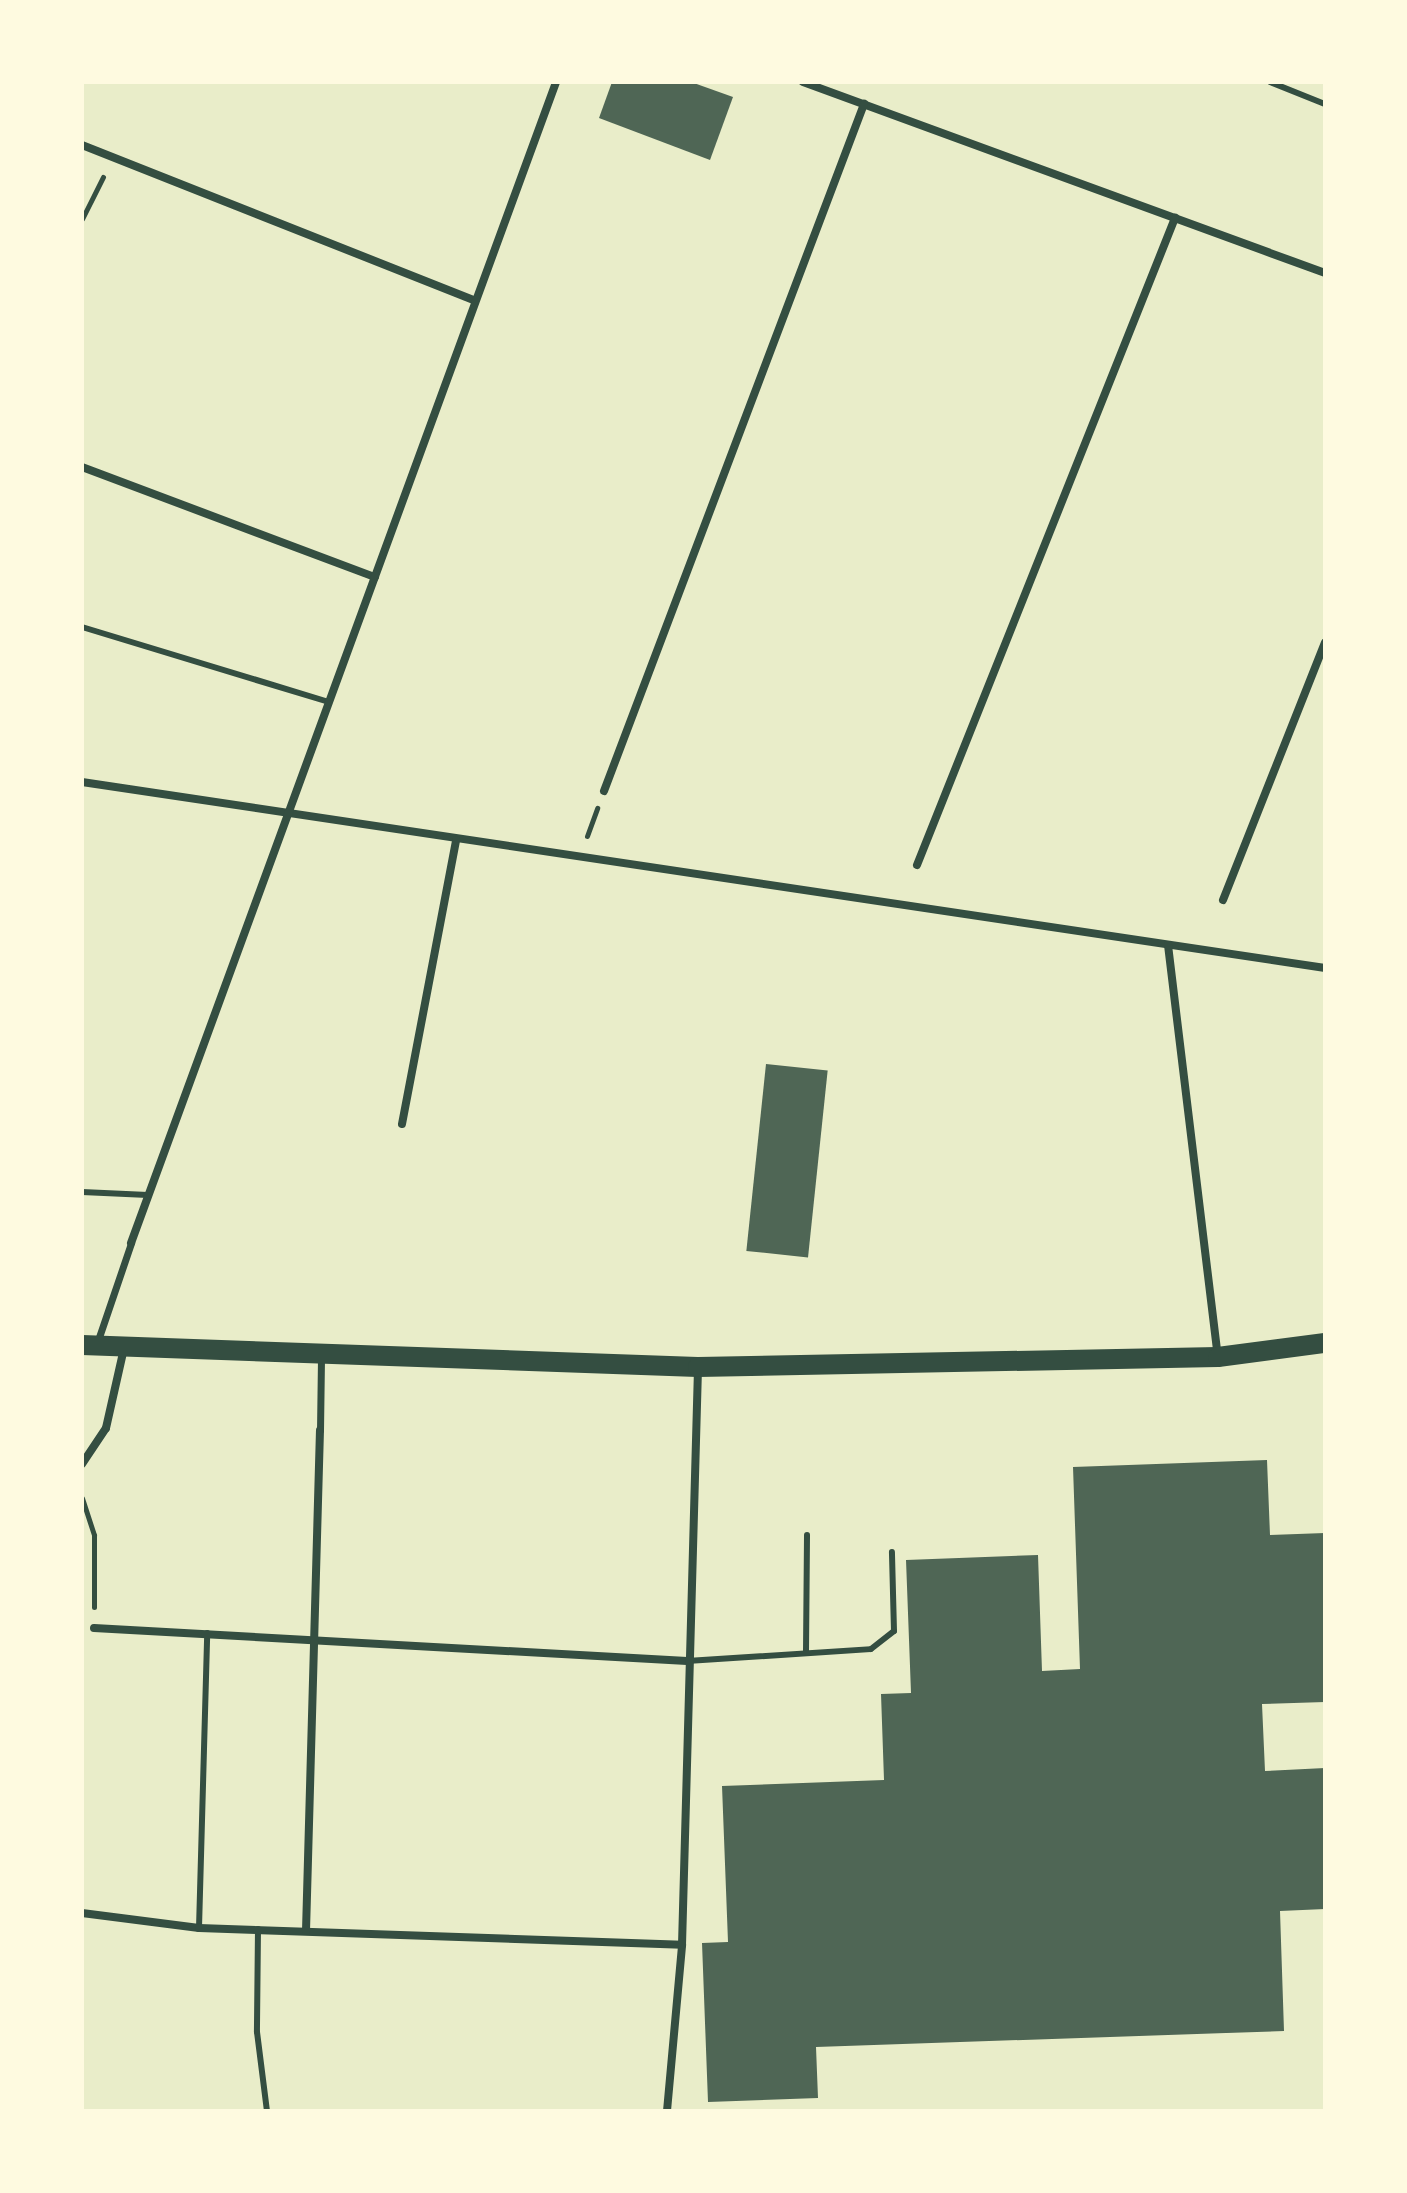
<!DOCTYPE html>
<style>
body{margin:0}
#map{position:relative;width:1407px;height:2193px;overflow:hidden;background:#e9edc9;font-family:Inter,sans-serif}
div>[style]{position:absolute}
[style*='--x']{left:calc(var(--x)*1px);top:calc(var(--y)*1px);width:calc(var(--w)*1px);rotate:calc(var(--a)*1deg)}
.building>*{inset:0;background:#4f6655;transform-origin:0 0}
.path>*{height:5px;margin:-2.5px;padding:0 2.5px;transform-origin:2.5px;border-radius:2.5px;background:#344e41}
.service>*{height:6px;margin:-3px;padding:0 3px;transform-origin:3px;border-radius:3px;background:#344e41}
.pedestrian>*{height:7px;margin:-3.5px;padding:0 3.5px;transform-origin:3.5px;border-radius:3.5px;background:#344e41}
.minor>*{height:8px;margin:-4px;padding:0 4px;transform-origin:4px;border-radius:4px;background:#344e41}
.primary>*{height:20px;margin:-10px;padding:0 10px;transform-origin:10px;border-radius:10px;background:#344e41}
span{translate:-50% -50%;white-space:nowrap;text-align:center;line-height:1.15;-webkit-text-stroke:8px #fefae0;paint-order:stroke}
.frame{position:absolute;inset:0;border:84px solid #fefae0;pointer-events:none}
</style>
<div id="map">
<div class="building">
<div style="clip-path:polygon(612px 82px,691px 82px,733px 97px,710px 160px,599px 118px)"></div>
<div style="left:766px;top:1064px;width:62px;height:188px;rotate:6deg"></div>
<div style="clip-path:polygon(1267px 1460px,1270px 1535px,1325px 1533px,1325px 1702px,1262px 1704px,1265px 1771px,1325px 1768px,1325px 1909px,1280px 1911px,1284px 2031px,816px 2047px,818px 2098px,708px 2102px,702px 1943px,728px 1942px,722px 1786px,884px 1780px,881px 1694px,911px 1693px,906px 1560px,1038px 1555px,1042px 1671px,1080px 1669px,1073px 1467px)"></div>
</div>
<div class="path">
<div style="--x:82;--y:219;--w:47;--a:-63.4"></div>
<div style="--x:587;--y:836;--w:30;--a:-70"></div>
<div style="--x:82;--y:1498;--w:39;--a:72"></div>
<div style="--x:94;--y:1535;--w:72;--a:90"></div>
</div>
<div class="service">
<div style="--x:1270;--y:82;--w:59;--a:21.8"></div>
<div style="--x:82;--y:627;--w:258;--a:16.9"></div>
<div style="--x:82;--y:1192;--w:66;--a:2.6"></div>
<div style="--x:806;--y:1651;--w:116;--a:-89.5"></div>
<div style="--x:687;--y:1661;--w:184;--a:-3.7"></div>
<div style="--x:871;--y:1649;--w:29;--a:-38"></div>
<div style="--x:894;--y:1631;--w:79;--a:-91.5"></div>
<div style="--x:199;--y:1928;--w:295;--a:-88.4"></div>
<div style="--x:258;--y:1929;--w:103;--a:90.6"></div>
<div style="--x:257;--y:2032;--w:80;--a:82.8"></div>
</div>
<div class="pedestrian">
<div style="--x:97;--y:1343;--w:106;--a:-71.2"></div>
<div style="--x:320;--y:1430;--w:75;--a:-89.2"></div>
</div>
<div class="minor">
<div style="--x:803;--y:82;--w:556;--a:20.1"></div>
<div style="--x:82;--y:145;--w:421;--a:21.6"></div>
<div style="--x:82;--y:467;--w:313;--a:20.6"></div>
<div style="--x:82;--y:782;--w:1257;--a:8.51"></div>
<div style="--x:604;--y:791;--w:735;--a:-69.27"></div>
<div style="--x:917;--y:865;--w:697;--a:-68.26"></div>
<div style="--x:1223;--y:900;--w:277;--a:-68.4"></div>
<div style="--x:1168;--y:945;--w:414;--a:83.1"></div>
<div style="--x:402;--y:1124;--w:289;--a:-79.2"></div>
<div style="--x:131;--y:1243;--w:1236;--a:-69.89"></div>
<div style="--x:82;--y:1464;--w:43;--a:-56.3"></div>
<div style="--x:106;--y:1428;--w:82;--a:-77.3"></div>
<div style="--x:94;--y:1628;--w:594;--a:3.19"></div>
<div style="--x:82;--y:1913;--w:118;--a:7.3"></div>
<div style="--x:199;--y:1928;--w:483;--a:2"></div>
<div style="--x:306;--y:1931;--w:501;--a:-88.4"></div>
<div style="--x:667;--y:2111;--w:167;--a:-84.8"></div>
<div style="--x:682;--y:1945;--w:578;--a:-88.41"></div>
</div>
<div class="primary">
<div style="--x:82;--y:1345;--w:616;--a:2.05"></div>
<div style="--x:698;--y:1367;--w:520;--a:-1.1"></div>
<div style="--x:1218;--y:1357;--w:108;--a:-7.5"></div>
</div>
<div class="frame"></div>
</div>
